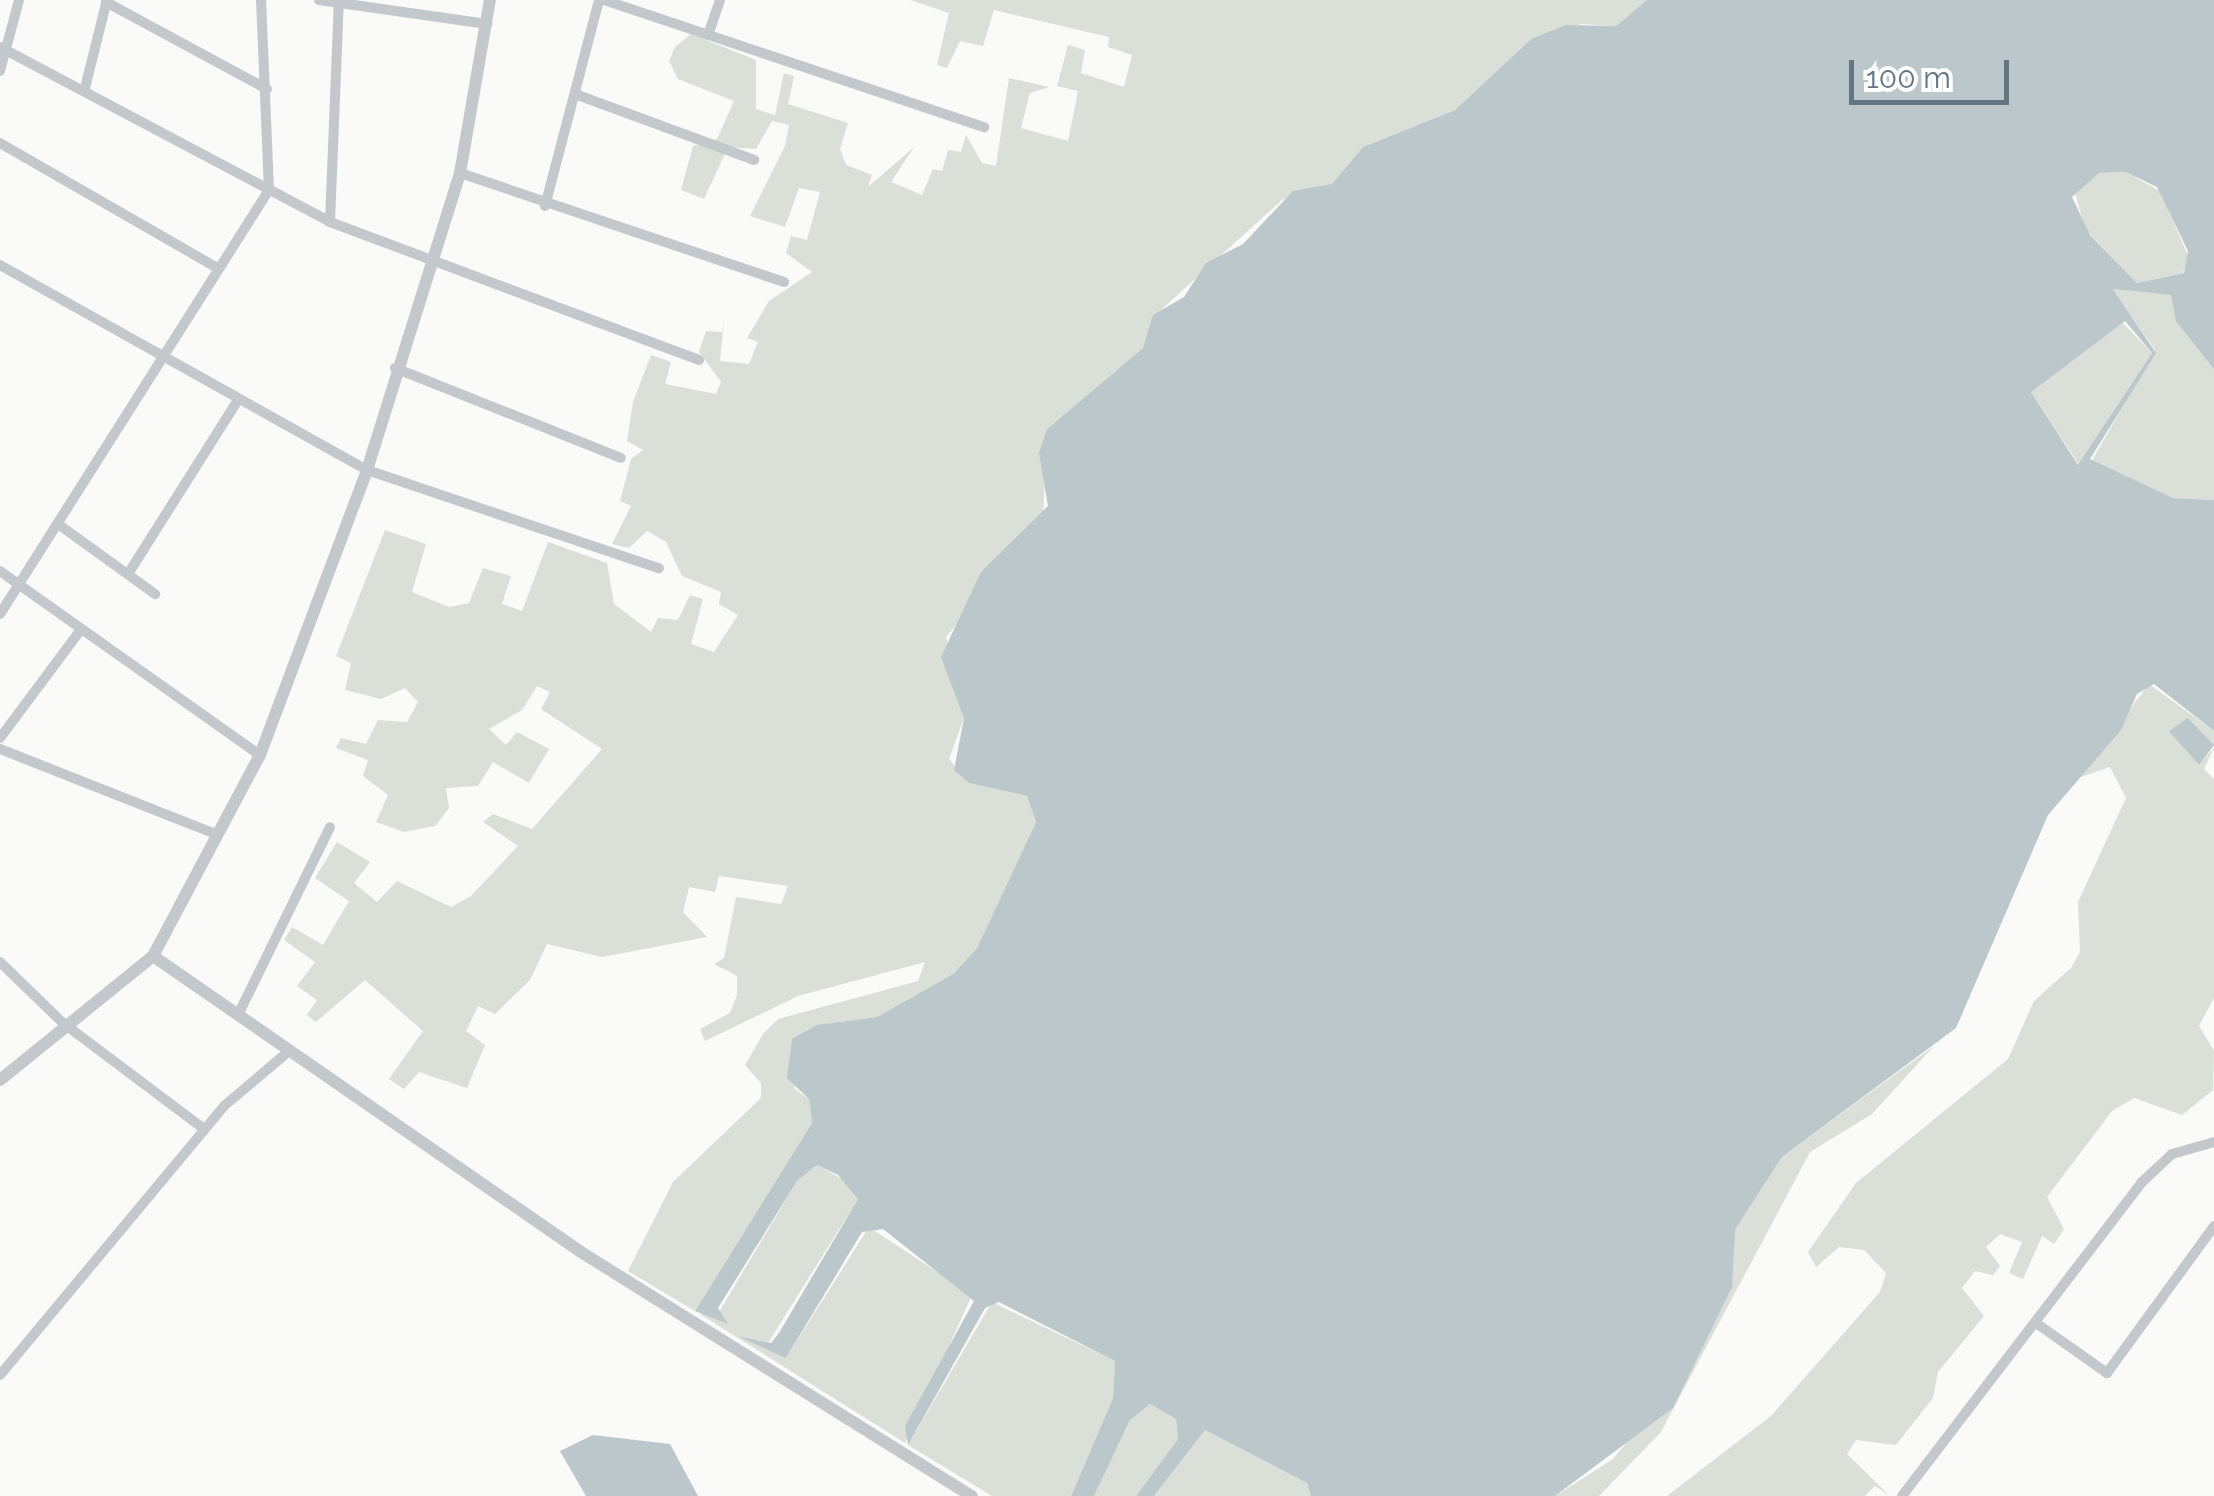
<!DOCTYPE html>
<style>
body{margin:0}
#map{position:relative;width:2214px;height:1496px;overflow:hidden;background:#fafaf8;font-family:Raleway,sans-serif}
div>[style]{position:absolute}
[style*='--x']{left:calc(var(--x)*1px);top:calc(var(--y)*1px);width:calc(var(--w)*1px);rotate:calc(var(--a)*1deg)}
.green>*{inset:0;background:#dadfd7}
.water>*{inset:0;background:#bbc7cb}
.minor>*{height:10px;margin:-5px;padding:0 5px;transform-origin:5px;border-radius:5px;background:#c3c8cc}
.tertiary>*{height:12px;margin:-6px;padding:0 6px;transform-origin:6px;border-radius:6px;background:#c3c8cc}
span{translate:-50% -50%;white-space:nowrap;text-align:center;line-height:1.15;-webkit-text-stroke:10px #fff;paint-order:stroke}
.scale{position:absolute;left:1849px;top:60px;width:160px;height:45px;box-sizing:border-box;border:5px solid #657683;border-top:0;padding-left:12px;font-size:30px;line-height:35px;white-space:nowrap;color:#657683;-webkit-text-stroke:8px #fff;paint-order:stroke}
</style>
<div id="map">
<div class="green">
<div style="clip-path:polygon(910px 0,1647px 0,1616px 26px,1581px 24px,1531px 39px,1455px 110px,1363px 147px,1332px 184px,1282px 200px,1163px 308px,1143px 348px,1047px 429px,1043px 518px,981px 572px,967px 612px,946px 637px,964px 718px,949px 759px,969px 783px,1027px 796px,1036px 822px,977px 948px,953px 974px,877px 1017px,825px 1024px,792px 1040px,795px 1089px,809px 1099px,812px 1123px,695px 1311px,628px 1271px,673px 1182px,761px 1098px,761px 1083px,745px 1065px,763px 1034px,778px 1019px,918px 981px,925px 962px,798px 996px,705px 1041px,700px 1029px,730px 1013px,737px 995px,737px 976px,714px 964px,724px 958px,736px 897px,781px 904px,788px 886px,719px 876px,715px 892px,689px 887px,683px 912px,707px 937px,602px 957px,547px 944px,530px 980px,495px 1014px,478px 1006px,466px 1031px,485px 1045px,467px 1088px,419px 1072px,404px 1089px,389px 1079px,423px 1031px,365px 980px,316px 1022px,307px 1015px,317px 1000px,297px 986px,315px 962px,284px 940px,292px 927px,323px 945px,349px 901px,315px 878px,337px 842px,370px 862px,354px 883px,377px 902px,397px 881px,451px 907px,471px 896px,518px 846px,483px 822px,493px 814px,532px 829px,602px 749px,541px 709px,550px 692px,537px 686px,522px 710px,489px 729px,506px 745px,517px 732px,549px 749px,529px 783px,493px 762px,478px 786px,446px 788px,449px 808px,435px 826px,404px 832px,376px 822px,388px 795px,363px 776px,368px 760px,336px 748px,341px 738px,366px 744px,378px 720px,407px 722px,418px 702px,405px 688px,381px 699px,345px 690px,351px 663px,336px 656px,385px 530px,426px 544px,412px 592px,449px 607px,469px 603px,483px 568px,511px 576px,502px 604px,522px 611px,548px 542px,607px 563px,614px 604px,651px 632px,658px 618px,678px 620px,690px 595px,703px 599px,691px 644px,714px 652px,738px 615px,719px 604px,721px 592px,682px 576px,666px 542px,647px 531px,629px 548px,612px 544px,631px 506px,620px 501px,631px 459px,643px 450px,627px 441px,633px 402px,651px 355px,671px 362px,665px 384px,716px 394px,721px 382px,699px 352px,706px 331px,722px 332px,724px 320px,720px 361px,749px 364px,758px 342px,747px 338px,769px 301px,812px 272px,786px 253px,791px 236px,807px 240px,820px 192px,799px 188px,785px 227px,750px 216px,785px 146px,789px 125px,772px 121px,756px 149px,728px 147px,704px 199px,681px 190px,693px 146px,717px 139px,734px 101px,678px 79px,669px 61px,675px 47px,691px 34px,756px 60px,756px 109px,775px 115px,784px 73px,794px 76px,788px 104px,848px 123px,840px 149px,846px 165px,872px 175px,868px 187px,914px 147px,891px 182px,922px 195px,933px 169px,942px 171px,948px 150px,961px 152px,966px 135px,982px 163px,996px 166px,1009px 78px,1049px 87px,1030px 93px,1021px 128px,1068px 141px,1078px 91px,1057px 86px,1068px 45px,1085px 50px,1081px 73px,1124px 87px,1132px 55px,1108px 47px,1109px 37px,994px 10px,983px 46px,960px 41px,947px 68px,937px 65px,949px 13px)"></div>
<div style="clip-path:polygon(2125px 172px,2160px 191px,2189px 258px,2183px 273px,2137px 283px,2085px 229px,2074px 189px,2099px 173px)"></div>
<div style="clip-path:polygon(2113px 289px,2171px 295px,2214px 369px,2214px 500px,2173px 498px,2090px 464px,2155px 350px)"></div>
<div style="clip-path:polygon(2120px 320px,2152px 353px,2079px 465px,2031px 392px)"></div>
<div style="clip-path:polygon(2149px 684px,2214px 731px,2214px 745px,2188px 718px,2198px 765px,2214px 748px,2204px 769px,2214px 779px,2214px 998px,2199px 1026px,2214px 1051px,2213px 1090px,2182px 1115px,2134px 1098px,2112px 1111px,2047px 1197px,2064px 1229px,2054px 1244px,2042px 1236px,2023px 1279px,2009px 1273px,2022px 1242px,2000px 1234px,1986px 1247px,2000px 1266px,1993px 1275px,1975px 1271px,1962px 1288px,1984px 1316px,1938px 1372px,1933px 1398px,1896px 1445px,1856px 1440px,1847px 1454px,1889px 1495px,1875px 1486px,1865px 1496px,1667px 1496px,1771px 1416px,1880px 1292px,1886px 1273px,1864px 1250px,1839px 1247px,1816px 1267px,1808px 1252px,1856px 1183px,2008px 1059px,2034px 1001px,2071px 968px,2080px 952px,2078px 902px,2126px 798px,2110px 767px,2078px 778px)"></div>
<div style="clip-path:polygon(1934px 1046px,1872px 1114px,1810px 1152px,1661px 1432px,1599px 1496px,1555px 1496px,1613px 1459px,1688px 1369px,1724px 1302px,1735px 1230px,1782px 1157px)"></div>
<div style="clip-path:polygon(817px 1165px,851px 1184px,858px 1199px,768px 1343px,786px 1358px,869px 1227px,972px 1295px,905px 1443px,700px 1314px,719px 1312px,797px 1181px)"></div>
<div style="clip-path:polygon(992px 1302px,1115px 1361px,1113px 1398px,1071px 1496px,992px 1496px,908px 1445px)"></div>
<div style="clip-path:polygon(1150px 1404px,1176px 1419px,1178px 1439px,1136px 1496px,1094px 1496px,1130px 1420px)"></div>
<div style="clip-path:polygon(1205px 1430px,1307px 1483px,1311px 1496px,1154px 1496px)"></div>
</div>
<div class="water">
<div style="clip-path:polygon(evenodd,1647px 0,2214px 0,2214px 369px,2176px 321px,2171px 295px,2113px 289px,2156px 353px,2090px 459px,2173px 498px,2214px 500px,2214px 731px,2154px 684px,2137px 694px,2121px 730px,2048px 815px,1956px 1028px,1782px 1157px,1735px 1230px,1732px 1287px,1673px 1408px,1555px 1496px,1311px 1496px,1307px 1483px,1205px 1430px,1154px 1496px,1136px 1496px,1178px 1439px,1176px 1419px,1150px 1404px,1130px 1420px,1094px 1496px,1071px 1496px,1113px 1398px,1115px 1361px,999px 1302px,985px 1308px,908px 1445px,905px 1426px,974px 1301px,883px 1229px,862px 1232px,786px 1358px,740px 1337px,771px 1343px,779px 1333px,858px 1199px,838px 1175px,817px 1165px,797px 1181px,718px 1308px,728px 1324px,695px 1311px,812px 1123px,809px 1099px,787px 1078px,792px 1039px,817px 1025px,877px 1017px,953px 974px,977px 948px,1036px 822px,1027px 796px,969px 783px,954px 770px,964px 718px,941px 657px,981px 572px,1048px 506px,1039px 453px,1047px 429px,1143px 348px,1153px 315px,1184px 297px,1206px 263px,1243px 244px,1293px 191px,1332px 184px,1363px 147px,1455px 110px,1531px 39px,1566px 25px,1616px 26px,1647px 0,2099px 173px,2125px 172px,2157px 187px,2188px 251px,2184px 273px,2137px 283px,2090px 235px,2072px 197px,2099px 173px,1647px 0,2125px 321px,2152px 353px,2078px 465px,2031px 392px,2125px 321px)"></div>
<div style="clip-path:polygon(2188px 718px,2214px 745px,2199px 765px,2169px 731px)"></div>
<div style="clip-path:polygon(593px 1435px,670px 1444px,698px 1496px,586px 1496px,560px 1451px)"></div>
</div>
<div class="minor">
<div style="--x:319;--y:0;--w:170;--a:8.1"></div>
<div style="--x:604;--y:0;--w:401;--a:18.5"></div>
<div style="--x:106;--y:2;--w:183;--a:28.4"></div>
<div style="--x:708;--y:35;--w:37;--a:-71"></div>
<div style="--x:0;--y:47;--w:374;--a:27.9"></div>
<div style="--x:330;--y:222;--w:394;--a:20.5"></div>
<div style="--x:0;--y:71;--w:73;--a:-75"></div>
<div style="--x:85;--y:88;--w:91;--a:-76"></div>
<div style="--x:575;--y:94;--w:191;--a:20.2"></div>
<div style="--x:0;--y:143;--w:250;--a:29.9"></div>
<div style="--x:460;--y:173;--w:342;--a:18.6"></div>
<div style="--x:545;--y:206;--w:213;--a:-75.3"></div>
<div style="--x:330;--y:222;--w:222;--a:-87.7"></div>
<div style="--x:0;--y:265;--w:420;--a:29.2"></div>
<div style="--x:367;--y:470;--w:308;--a:18.6"></div>
<div style="--x:395;--y:368;--w:243;--a:21.7"></div>
<div style="--x:58;--y:524;--w:120;--a:35.8"></div>
<div style="--x:0;--y:571;--w:319;--a:35.3"></div>
<div style="--x:128;--y:574;--w:206;--a:-57.7"></div>
<div style="--x:0;--y:614;--w:502;--a:-57.61"></div>
<div style="--x:269;--y:190;--w:190;--a:-92.4"></div>
<div style="--x:0;--y:738;--w:132;--a:-53.3"></div>
<div style="--x:0;--y:749;--w:232;--a:21.5"></div>
<div style="--x:0;--y:962;--w:88;--a:44.1"></div>
<div style="--x:63;--y:1023;--w:176;--a:36.9"></div>
<div style="--x:238;--y:1015;--w:209;--a:-63.9"></div>
<div style="--x:2036;--y:1323;--w:87;--a:35.2"></div>
<div style="--x:2107;--y:1373;--w:182;--a:-53.9"></div>
<div style="--x:0;--y:1375;--w:350;--a:-50.2"></div>
<div style="--x:224;--y:1106;--w:85;--a:-40.2"></div>
<div style="--x:1902;--y:1496;--w:394;--a:-52.6"></div>
<div style="--x:2141;--y:1183;--w:42;--a:-43.1"></div>
<div style="--x:2172;--y:1154;--w:44;--a:-15.9"></div>
</div>
<div class="tertiary">
<div style="--x:153;--y:956;--w:520;--a:34.67"></div>
<div style="--x:581;--y:1252;--w:461;--a:32"></div>
<div style="--x:0;--y:1080;--w:197;--a:-39"></div>
<div style="--x:153;--y:956;--w:228;--a:-62"></div>
<div style="--x:260;--y:755;--w:304;--a:-69.4"></div>
<div style="--x:367;--y:470;--w:311;--a:-72.6"></div>
<div style="--x:460;--y:173;--w:176;--a:-80.2"></div>
</div>
<div class="scale">100 m</div>
</div>
